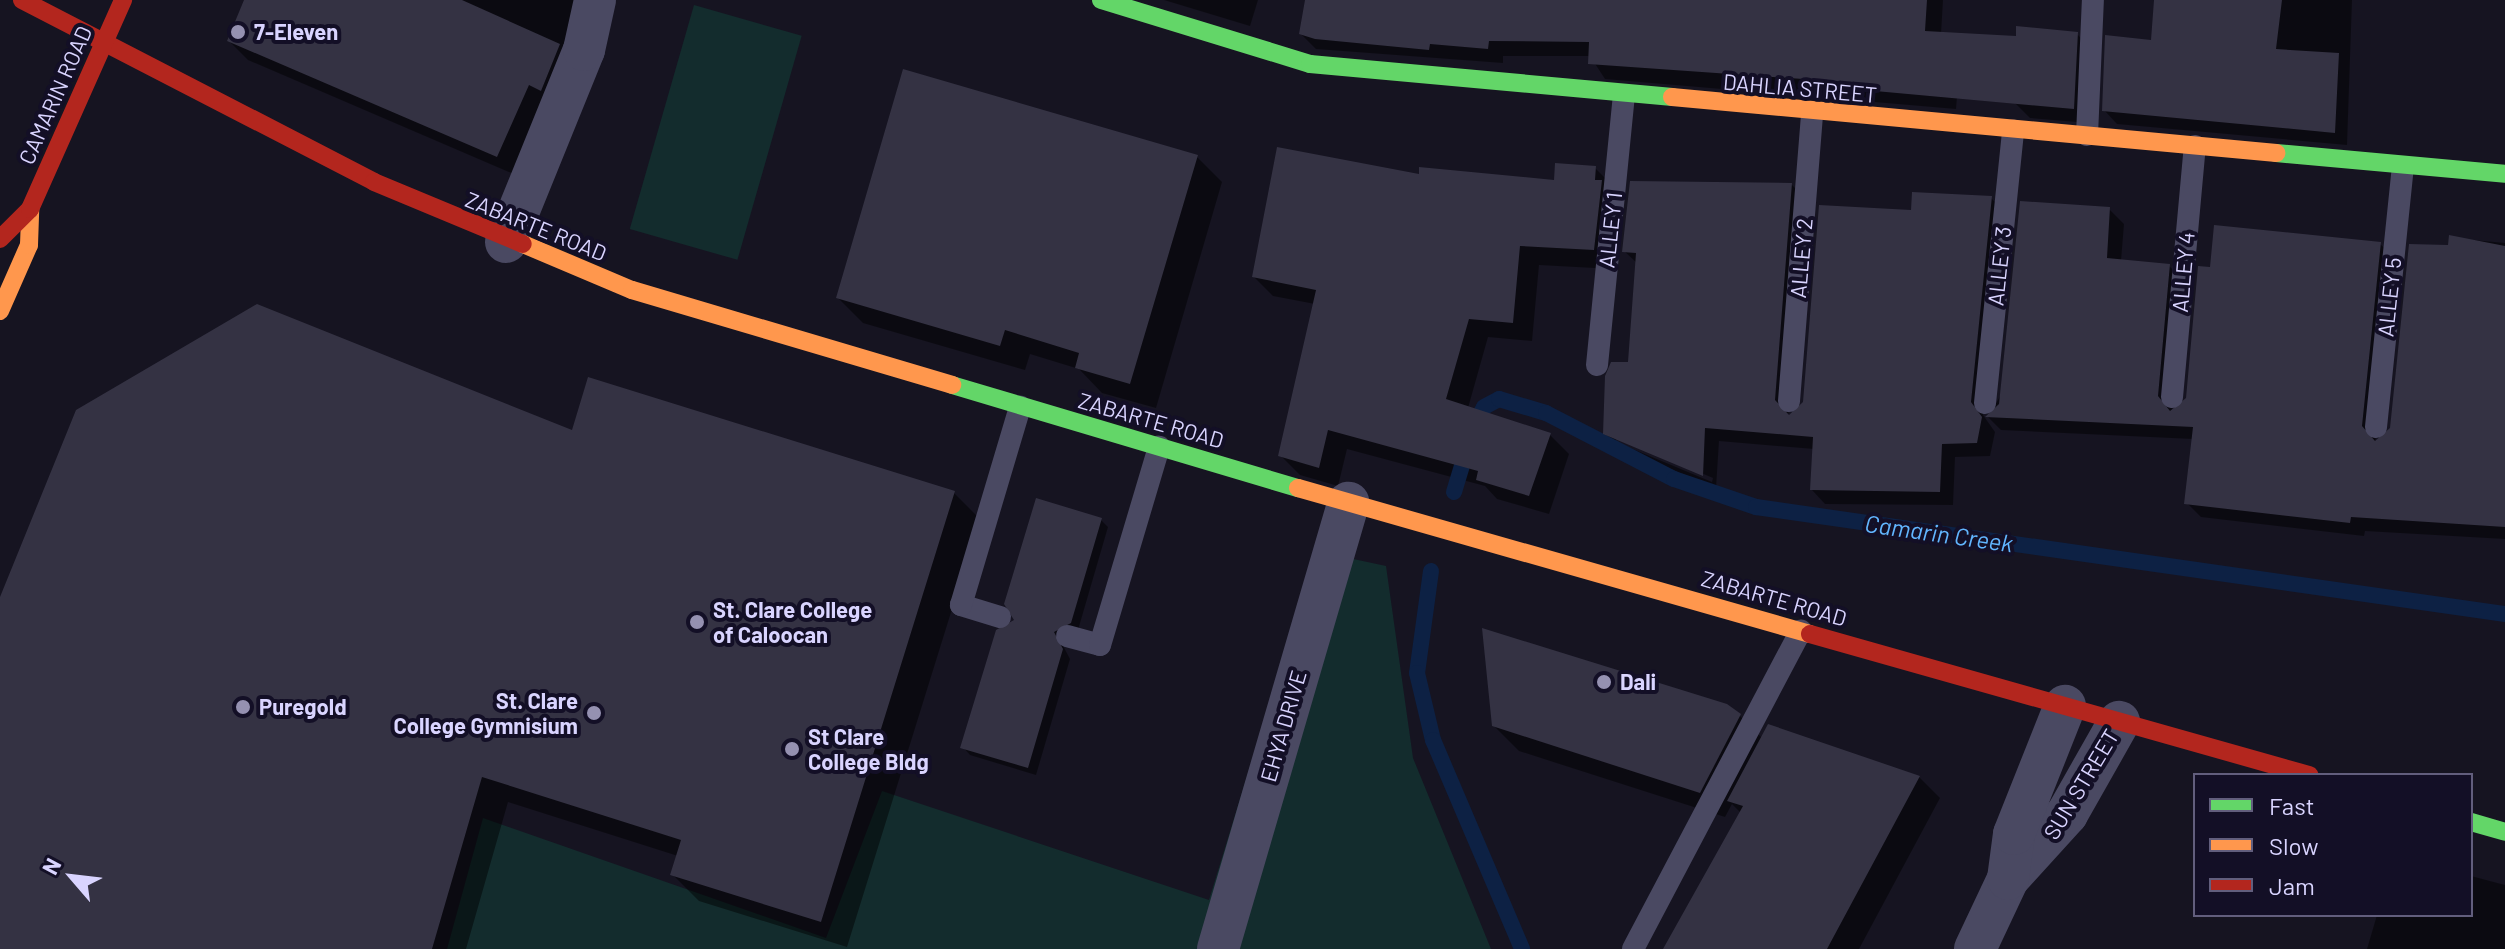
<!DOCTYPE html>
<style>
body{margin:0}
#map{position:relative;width:2505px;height:949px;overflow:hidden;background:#161421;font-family:Barlow,sans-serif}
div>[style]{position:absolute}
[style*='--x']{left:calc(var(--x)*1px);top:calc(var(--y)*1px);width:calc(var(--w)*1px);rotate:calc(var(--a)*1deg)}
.green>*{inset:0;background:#132c2d;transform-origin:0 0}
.shadow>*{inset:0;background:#0007}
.stream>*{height:16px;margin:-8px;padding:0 8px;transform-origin:8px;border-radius:8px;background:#0d2144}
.building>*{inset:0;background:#343243}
.lane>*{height:22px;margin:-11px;padding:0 11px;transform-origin:11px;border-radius:11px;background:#4a4962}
.street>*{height:42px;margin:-21px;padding:0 21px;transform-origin:21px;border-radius:21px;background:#4a4962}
.fast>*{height:18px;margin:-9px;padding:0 9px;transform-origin:9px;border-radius:9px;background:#63d668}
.slow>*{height:18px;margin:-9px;padding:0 9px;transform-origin:9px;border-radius:9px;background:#ff974d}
.jam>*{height:18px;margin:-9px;padding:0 9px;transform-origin:9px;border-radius:9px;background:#b3261e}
.dots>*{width:22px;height:22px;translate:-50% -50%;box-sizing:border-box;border:4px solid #130f26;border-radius:50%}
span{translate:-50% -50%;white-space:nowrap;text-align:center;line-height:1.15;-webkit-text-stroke:8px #130f26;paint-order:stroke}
.poi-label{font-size:22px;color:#d9d4ff;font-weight:700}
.left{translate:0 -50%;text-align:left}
.right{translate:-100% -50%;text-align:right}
.street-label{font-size:22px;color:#d9d4ff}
.water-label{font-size:24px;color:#62b6ff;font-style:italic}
.legend{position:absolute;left:2193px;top:773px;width:280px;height:144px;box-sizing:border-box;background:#130f26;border:2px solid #625e7d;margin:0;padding:10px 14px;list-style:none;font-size:24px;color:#d9d4ff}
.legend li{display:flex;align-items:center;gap:16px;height:40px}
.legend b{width:40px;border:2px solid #625e7d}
.north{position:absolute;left:32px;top:837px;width:80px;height:80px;-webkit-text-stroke:6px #130f26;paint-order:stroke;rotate:298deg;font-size:22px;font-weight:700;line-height:32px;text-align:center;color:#d9d4ff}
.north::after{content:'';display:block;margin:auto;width:28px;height:36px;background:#d9d4ff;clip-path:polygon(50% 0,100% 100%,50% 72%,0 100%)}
</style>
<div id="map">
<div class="green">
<div style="left:694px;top:5px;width:112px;height:233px;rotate:16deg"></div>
<div style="clip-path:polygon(1316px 551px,1386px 566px,1413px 758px,1491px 949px,447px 949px,483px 818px,826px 938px,882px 791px,1209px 900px)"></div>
</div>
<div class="shadow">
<div style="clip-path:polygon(246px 0,597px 0,516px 175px,248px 60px,229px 41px)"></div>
<div style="clip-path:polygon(1164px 0,1258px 0,1250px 26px)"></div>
<div style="clip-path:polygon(1307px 0,1943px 0,1941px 34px,1961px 49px,1956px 109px,1605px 79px,1590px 56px,1503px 56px,1503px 63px,1316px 49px,1301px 34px)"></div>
<div style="clip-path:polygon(2156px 0,2352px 0,2347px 145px,2117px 124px,2104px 110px,2153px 42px)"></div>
<div style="clip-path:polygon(2077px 34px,2092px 50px,2089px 123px,2030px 118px,2015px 103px)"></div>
<div style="clip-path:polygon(1197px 157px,1222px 182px,1156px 408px,1102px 393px,1079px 369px,1030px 354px,1025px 370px,863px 323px,838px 298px)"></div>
<div style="clip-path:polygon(1595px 168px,1615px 188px,1613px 269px,1539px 265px,1532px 341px,1488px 337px,1468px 408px,1550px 435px,1569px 454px,1549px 514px,1497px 499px,1485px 486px,1347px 449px,1338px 486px,1300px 475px,1281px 456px,1315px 304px,1273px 296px,1254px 277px,1420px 176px,1556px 182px)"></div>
<div style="clip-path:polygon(evenodd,1792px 185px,1805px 198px,1788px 418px,1805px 403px,1913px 212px,1991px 198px,2005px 212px,1983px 415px,1995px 432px,1990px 456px,1955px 457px,1953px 505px,1825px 504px,1812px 490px,1814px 449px,1719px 441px,1716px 488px,1619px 447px,1605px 433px,1630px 364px,1638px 264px,1624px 251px,1792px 185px,1616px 437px,1713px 478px,1712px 482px,1616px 442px,1616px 437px)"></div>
<div style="clip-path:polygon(2109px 209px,2124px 224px,2121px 261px,2169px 266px,2184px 280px,2172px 412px,2188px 399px,2212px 269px,2380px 244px,2395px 258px,2375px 443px,2392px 429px,2451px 238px,2505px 243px,2505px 539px,2365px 531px,2364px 536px,2201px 517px,2187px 503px,2193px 439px,2001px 430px,1988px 417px)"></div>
<div style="clip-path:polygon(573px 432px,954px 493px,980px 519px,847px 947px,699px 901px,672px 874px,678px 856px,508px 802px,466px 949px,0 949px,0 602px)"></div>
<div style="clip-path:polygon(1101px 520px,1108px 527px,1078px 630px,1060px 640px,1070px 659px,1036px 775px,970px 755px,963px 747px)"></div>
<div style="clip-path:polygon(1740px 716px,1762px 738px,1919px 777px,1940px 798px,1859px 949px,1665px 949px,1741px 813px,1732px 804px,1725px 817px,1519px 751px,1494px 726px)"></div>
<div style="clip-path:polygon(2471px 876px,2505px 885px,2505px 949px,2367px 949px,2377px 915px,2471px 915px)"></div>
</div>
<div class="stream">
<div style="--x:1454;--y:492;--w:69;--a:-73.1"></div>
<div style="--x:1474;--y:426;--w:21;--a:-62"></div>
<div style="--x:1484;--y:407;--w:17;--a:-28"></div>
<div style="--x:1499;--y:399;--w:49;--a:16.6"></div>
<div style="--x:1546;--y:413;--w:144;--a:27.3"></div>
<div style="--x:1674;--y:479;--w:87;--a:18.9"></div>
<div style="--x:1756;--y:507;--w:757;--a:8.13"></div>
<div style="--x:1431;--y:571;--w:103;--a:97.8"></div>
<div style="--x:1417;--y:673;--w:69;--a:76.6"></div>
<div style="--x:1433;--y:740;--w:227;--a:66.9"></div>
</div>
<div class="building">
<div style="clip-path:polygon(244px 0,462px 0,560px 44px,541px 91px,529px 85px,497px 157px,227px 41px)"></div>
<div style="clip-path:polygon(1305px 0,1927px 0,1925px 31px,2016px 36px,2016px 26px,2078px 32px,2074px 109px,1875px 91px,1875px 84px,1588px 64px,1589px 42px,1489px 41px,1488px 49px,1430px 44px,1429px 50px,1315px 39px,1299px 34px)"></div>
<div style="clip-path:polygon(2154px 0,2282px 0,2276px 49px,2339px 53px,2335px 133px,2102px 111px,2105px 35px,2151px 40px)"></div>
<div style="clip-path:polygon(903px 69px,1198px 155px,1130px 384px,1075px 368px,1079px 353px,1005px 330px,1000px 346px,836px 298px)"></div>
<div style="clip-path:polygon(1277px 147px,1419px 174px,1419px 167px,1554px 180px,1555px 163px,1596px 166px,1595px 180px,1602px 180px,1594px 250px,1520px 246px,1513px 323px,1469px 319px,1446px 399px,1551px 433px,1529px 496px,1476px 480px,1478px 471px,1328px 430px,1319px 468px,1278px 456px,1316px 290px,1252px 277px)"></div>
<div style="clip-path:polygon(1630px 181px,1792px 183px,1775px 400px,1789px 415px,1803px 402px,1819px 205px,1911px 210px,1912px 192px,1992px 196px,1971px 402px,1982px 417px,1977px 443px,1942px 444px,1940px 492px,1810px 490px,1813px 437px,1705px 428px,1703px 476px,1603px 434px,1605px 376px,1611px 362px,1628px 362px,1636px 253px,1622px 252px)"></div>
<div style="clip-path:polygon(2020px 201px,2110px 207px,2107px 258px,2170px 264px,2158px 396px,2170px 411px,2186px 398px,2198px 266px,2210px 267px,2214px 225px,2381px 242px,2362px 426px,2375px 441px,2390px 428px,2409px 244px,2448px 245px,2449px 235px,2505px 246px,2505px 527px,2351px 517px,2350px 523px,2184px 504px,2193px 427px,1985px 417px,1999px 404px)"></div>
<div style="clip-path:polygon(257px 304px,572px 430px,588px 377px,955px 491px,821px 922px,670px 875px,681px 840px,482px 777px,432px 949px,0 949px,0 597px,76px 410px)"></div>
<div style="clip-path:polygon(1036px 498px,1102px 518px,1071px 623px,1054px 632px,1063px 649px,1028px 768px,960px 748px,996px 630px,1014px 620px,1004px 604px)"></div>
<div style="clip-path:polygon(1482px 628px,1727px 704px,1741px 714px,1700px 793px,1492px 726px)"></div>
<div style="clip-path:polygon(1768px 724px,1920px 776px,1827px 949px,1663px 949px,1743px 806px,1727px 801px)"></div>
</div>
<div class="lane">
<div style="--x:2087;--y:135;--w:135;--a:-87.5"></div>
<div style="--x:1597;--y:365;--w:270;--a:-84.3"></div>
<div style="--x:2172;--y:397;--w:252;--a:-84.8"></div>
<div style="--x:1789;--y:401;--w:288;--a:-85.4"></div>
<div style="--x:1985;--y:403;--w:274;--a:-84.1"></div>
<div style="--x:2376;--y:427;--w:261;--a:-84.1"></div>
<div style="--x:1000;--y:617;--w:41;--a:-162.9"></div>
<div style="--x:961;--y:605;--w:207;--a:-73.4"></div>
<div style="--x:1067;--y:636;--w:34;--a:15"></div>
<div style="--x:1100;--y:645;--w:207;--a:-73.4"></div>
<div style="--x:1633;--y:949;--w:360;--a:-62.2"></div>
</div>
<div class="street">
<div style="--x:506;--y:242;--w:207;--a:-67.9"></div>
<div style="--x:584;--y:50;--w:51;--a:-77.6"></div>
<div style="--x:2008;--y:879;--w:88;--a:-47.8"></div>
<div style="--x:2067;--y:814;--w:106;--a:-60.5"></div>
<div style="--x:1218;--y:949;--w:465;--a:-73.7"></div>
<div style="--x:1975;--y:949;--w:77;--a:-64.8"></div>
<div style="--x:2008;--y:879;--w:45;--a:-82.4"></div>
<div style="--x:2014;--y:834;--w:138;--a:-68.3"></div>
</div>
<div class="fast">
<div style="--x:1101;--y:0;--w:219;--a:17"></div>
<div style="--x:1310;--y:64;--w:364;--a:5.2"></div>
<div style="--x:2276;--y:153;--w:230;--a:5.2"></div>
<div style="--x:952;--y:385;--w:361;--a:16.6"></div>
<div style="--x:2471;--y:822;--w:35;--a:16"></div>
</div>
<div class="slow">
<div style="--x:1672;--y:97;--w:607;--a:5.3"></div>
<div style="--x:523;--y:244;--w:118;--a:22.9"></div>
<div style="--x:632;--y:290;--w:334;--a:16.5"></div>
<div style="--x:0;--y:311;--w:72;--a:-66.3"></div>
<div style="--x:29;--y:245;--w:36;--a:-88"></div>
<div style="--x:1298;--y:488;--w:532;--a:15.92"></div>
</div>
<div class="jam">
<div style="--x:22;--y:0;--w:396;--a:27.3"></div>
<div style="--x:374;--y:182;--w:161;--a:22.6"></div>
<div style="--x:0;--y:239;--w:42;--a:-45"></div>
<div style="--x:30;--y:209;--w:229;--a:-66"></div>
<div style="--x:1810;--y:634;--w:519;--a:15.78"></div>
</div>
<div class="dots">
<div style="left:238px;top:32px;background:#9591b1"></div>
<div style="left:697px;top:622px;background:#9591b1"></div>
<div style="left:1604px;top:682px;background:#9591b1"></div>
<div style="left:243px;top:707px;background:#9591b1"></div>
<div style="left:594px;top:713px;background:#9591b1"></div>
<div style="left:792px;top:749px;background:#9591b1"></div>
</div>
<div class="poi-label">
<span class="left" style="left:254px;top:32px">7-Eleven</span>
<span class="left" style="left:713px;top:622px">St. Clare College<br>of Caloocan</span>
<span class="left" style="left:1620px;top:682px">Dali</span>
<span class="right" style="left:578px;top:713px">St. Clare<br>College Gymnisium</span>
<span class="left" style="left:259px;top:707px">Puregold</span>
<span class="left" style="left:808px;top:749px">St Clare<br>College Bldg</span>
</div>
<div class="street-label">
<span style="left:1800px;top:88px;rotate:5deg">DAHLIA STREET</span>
<span style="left:55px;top:95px;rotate:-66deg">CAMARIN ROAD</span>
<span style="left:536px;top:226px;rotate:22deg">ZABARTE ROAD</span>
<span style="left:1610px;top:230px;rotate:-84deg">ALLEY 1</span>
<span style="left:1801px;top:258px;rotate:-85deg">ALLEY 2</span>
<span style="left:1999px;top:266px;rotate:-84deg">ALLEY 3</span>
<span style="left:2183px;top:272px;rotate:-85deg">ALLEY 4</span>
<span style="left:2389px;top:297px;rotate:-84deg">ALLEY 5</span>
<span style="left:1151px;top:420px;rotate:16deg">ZABARTE ROAD</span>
<span style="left:1774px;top:598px;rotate:16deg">ZABARTE ROAD</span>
<span style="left:1283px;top:726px;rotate:-74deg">EHYA DRIVE</span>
<span style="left:2081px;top:784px;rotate:-59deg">SUN STREET</span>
</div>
<div class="water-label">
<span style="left:1939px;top:533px;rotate:8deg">Camarin Creek</span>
</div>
<ul class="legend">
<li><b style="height:10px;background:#63d668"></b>Fast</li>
<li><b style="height:10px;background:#ff974d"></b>Slow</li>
<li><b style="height:10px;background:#b3261e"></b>Jam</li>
</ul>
<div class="north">N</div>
</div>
